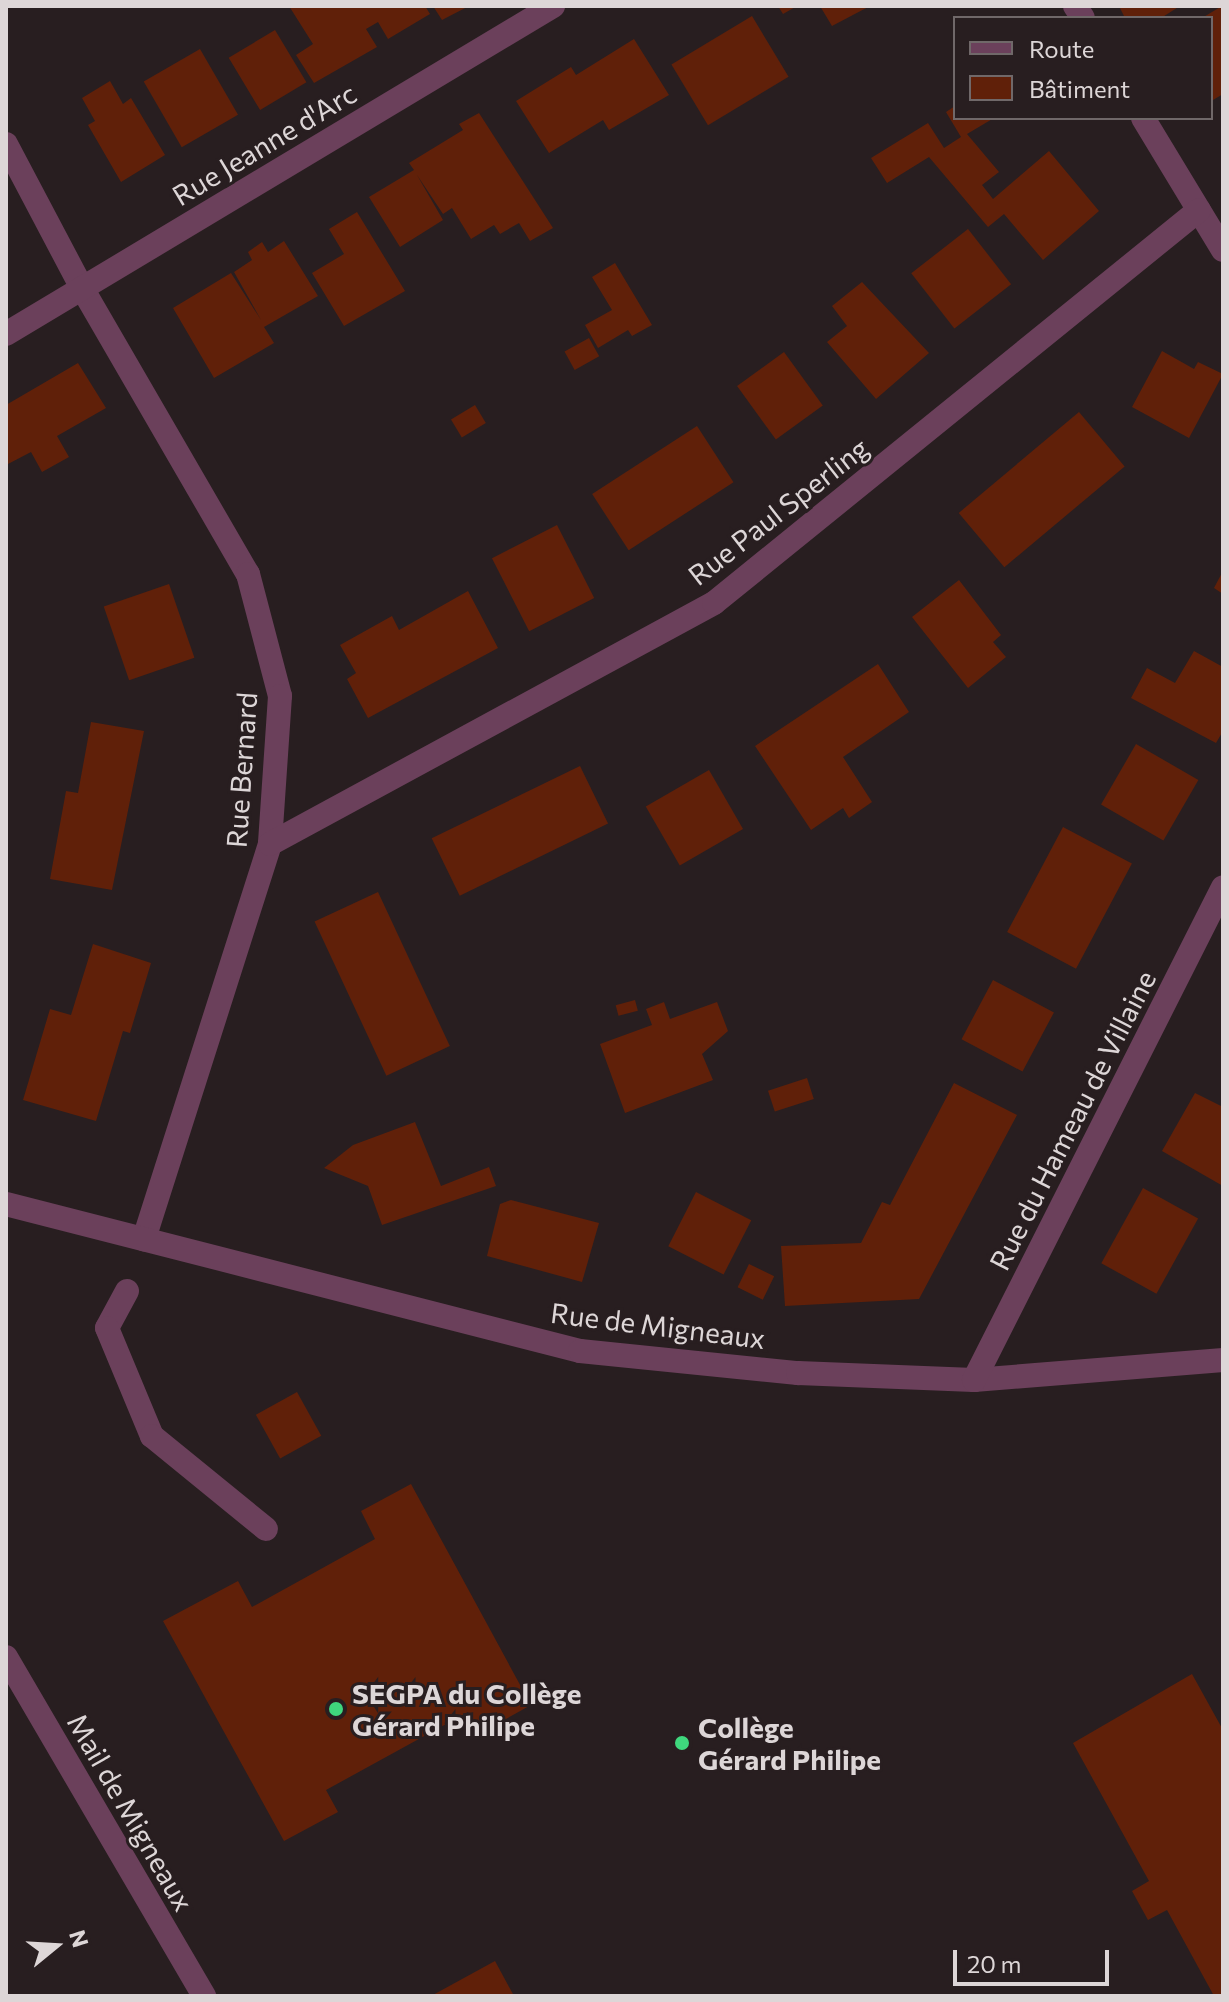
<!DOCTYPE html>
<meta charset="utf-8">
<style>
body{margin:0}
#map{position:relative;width:1229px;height:2002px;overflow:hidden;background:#281e20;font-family:Commissioner,sans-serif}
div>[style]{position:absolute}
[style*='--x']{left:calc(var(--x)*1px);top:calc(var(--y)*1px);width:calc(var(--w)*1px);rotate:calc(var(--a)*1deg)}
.building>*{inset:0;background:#602009;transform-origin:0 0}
.lane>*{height:24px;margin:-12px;padding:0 12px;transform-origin:12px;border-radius:12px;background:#6b405b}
.street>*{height:24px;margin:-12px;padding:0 12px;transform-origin:12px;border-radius:12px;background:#6b405b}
.dots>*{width:22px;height:22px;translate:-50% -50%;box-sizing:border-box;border:4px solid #281e20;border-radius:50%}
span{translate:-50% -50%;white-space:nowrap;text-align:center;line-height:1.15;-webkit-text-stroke:6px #281e20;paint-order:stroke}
.street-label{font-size:28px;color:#ddd6d7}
.poi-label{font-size:28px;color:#ddd6d7;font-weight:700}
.left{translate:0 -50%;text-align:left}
.frame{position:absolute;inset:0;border:8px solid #ddd6d7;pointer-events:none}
.legend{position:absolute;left:953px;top:16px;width:260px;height:104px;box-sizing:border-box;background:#281e20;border:2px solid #706869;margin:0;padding:10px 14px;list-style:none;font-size:24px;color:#ddd6d7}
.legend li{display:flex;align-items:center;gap:16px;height:40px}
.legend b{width:40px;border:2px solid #706869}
.north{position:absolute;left:16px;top:1906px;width:80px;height:80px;-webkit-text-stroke:6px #281e20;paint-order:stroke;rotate:72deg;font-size:22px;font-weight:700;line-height:32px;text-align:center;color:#ddd6d7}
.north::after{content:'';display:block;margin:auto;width:28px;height:36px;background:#ddd6d7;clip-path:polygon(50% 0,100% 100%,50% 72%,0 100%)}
.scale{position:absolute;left:953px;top:1950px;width:156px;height:36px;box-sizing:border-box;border:4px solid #ddd6d7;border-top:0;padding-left:10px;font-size:24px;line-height:28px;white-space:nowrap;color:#ddd6d7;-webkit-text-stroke:6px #281e20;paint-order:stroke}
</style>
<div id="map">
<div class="building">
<div style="clip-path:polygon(289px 6px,425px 6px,430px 14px,388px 39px,378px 22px,366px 29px,377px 47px,314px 83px,296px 55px,313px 44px)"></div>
<div style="clip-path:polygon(433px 6px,469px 6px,442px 20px)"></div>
<div style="clip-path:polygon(778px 6px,797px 6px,783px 14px)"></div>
<div style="clip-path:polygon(820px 6px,870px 6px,832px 26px)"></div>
<div style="clip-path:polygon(1119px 6px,1180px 6px,1161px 18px,1125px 18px)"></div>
<div style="clip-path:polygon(1222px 6px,1223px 94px,1213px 100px,1211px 18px,1202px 18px)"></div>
<div style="left:752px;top:16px;width:71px;height:94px;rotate:59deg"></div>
<div style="left:275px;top:30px;width:61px;height:54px;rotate:59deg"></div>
<div style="clip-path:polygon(634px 39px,669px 95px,609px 130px,603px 120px,549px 153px,516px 101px,571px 67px,576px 75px)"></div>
<div style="left:200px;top:49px;width:76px;height:65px;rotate:60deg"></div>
<div style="clip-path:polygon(110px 81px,123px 104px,131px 98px,165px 155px,121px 182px,88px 125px,95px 121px,82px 98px)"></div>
<div style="clip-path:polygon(955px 106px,955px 118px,994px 118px,967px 134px,999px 172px,982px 185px,993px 199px,1049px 151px,1099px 211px,1043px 260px,1004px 214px,988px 227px,929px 157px,887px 183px,871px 158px,928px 123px,944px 148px,961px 137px,946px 112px)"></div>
<div style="clip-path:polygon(479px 113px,553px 228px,530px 241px,519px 223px,500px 234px,494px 225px,471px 239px,452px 208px,443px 214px,417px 175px,443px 220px,400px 247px,369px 197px,414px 170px,409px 163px,463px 130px,459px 124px)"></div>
<div style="clip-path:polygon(357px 212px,405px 291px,344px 326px,312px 273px,344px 254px,329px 229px)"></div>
<div style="left:968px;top:229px;width:70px;height:72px;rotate:52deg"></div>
<div style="clip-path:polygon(284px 241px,318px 296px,264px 327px,274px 343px,214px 378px,173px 308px,231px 273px,261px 320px,234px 272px,252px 260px,248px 252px,262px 242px,268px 252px)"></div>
<div style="clip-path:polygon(615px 263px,652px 325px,632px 336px,628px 330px,598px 348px,585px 325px,612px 310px,592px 277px)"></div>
<div style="clip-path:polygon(862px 282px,929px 353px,876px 399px,827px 342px,847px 326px,832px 306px)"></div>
<div style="left:589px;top:338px;width:21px;height:28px;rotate:61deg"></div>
<div style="clip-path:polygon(1162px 351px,1194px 369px,1198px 362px,1223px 374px,1189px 438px,1132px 407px)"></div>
<div style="left:784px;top:352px;width:66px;height:58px;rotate:54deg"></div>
<div style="clip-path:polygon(78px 363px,106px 408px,57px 436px,69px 457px,42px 472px,31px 452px,8px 464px,6px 405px)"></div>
<div style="left:475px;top:405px;width:21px;height:28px;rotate:59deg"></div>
<div style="left:1079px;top:412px;width:71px;height:157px;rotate:50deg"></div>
<div style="left:697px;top:426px;width:67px;height:125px;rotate:57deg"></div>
<div style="left:557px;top:525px;width:82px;height:73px;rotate:63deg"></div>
<div style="clip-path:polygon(1223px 571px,1223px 594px,1214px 588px)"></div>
<div style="clip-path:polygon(959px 580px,1001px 635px,993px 642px,1006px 657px,968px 688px,912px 617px)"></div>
<div style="left:169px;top:584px;width:78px;height:69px;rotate:71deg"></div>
<div style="clip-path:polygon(468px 591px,498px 648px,368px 718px,347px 679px,356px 673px,340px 645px,392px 616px,399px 630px)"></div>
<div style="clip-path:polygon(1194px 651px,1223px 667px,1223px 731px,1216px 743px,1131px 698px,1147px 668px,1175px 683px)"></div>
<div style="clip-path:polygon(878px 664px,909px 712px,843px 757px,872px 802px,849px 818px,843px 808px,811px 830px,755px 746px)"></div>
<div style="clip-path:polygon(91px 722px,144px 731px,112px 890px,50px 879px,66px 791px,78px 793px)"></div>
<div style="left:1136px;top:744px;width:72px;height:70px;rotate:30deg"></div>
<div style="left:580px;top:766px;width:64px;height:165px;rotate:64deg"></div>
<div style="left:709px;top:770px;width:68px;height:73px;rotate:60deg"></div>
<div style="left:1063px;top:827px;width:78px;height:119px;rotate:28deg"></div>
<div style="left:378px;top:892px;width:170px;height:70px;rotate:65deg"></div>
<div style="clip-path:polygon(93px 944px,151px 963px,130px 1033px,123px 1031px,96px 1121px,23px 1100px,50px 1009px,71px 1015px)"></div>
<div style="left:993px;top:980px;width:69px;height:67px;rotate:28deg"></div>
<div style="left:635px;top:1000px;width:11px;height:20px;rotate:75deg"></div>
<div style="clip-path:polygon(664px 1002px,670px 1019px,717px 1002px,728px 1031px,702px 1054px,713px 1080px,625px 1113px,600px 1044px,652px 1025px,646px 1009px)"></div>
<div style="left:807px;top:1078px;width:22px;height:41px;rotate:72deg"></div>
<div style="clip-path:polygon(954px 1083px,1017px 1115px,919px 1299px,785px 1306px,781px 1246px,861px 1243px,882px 1202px,890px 1205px)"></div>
<div style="clip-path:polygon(1195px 1093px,1223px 1107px,1223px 1186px,1162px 1151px)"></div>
<div style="clip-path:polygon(415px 1122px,441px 1186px,489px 1167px,496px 1186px,382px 1225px,368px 1186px,324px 1168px,353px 1145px)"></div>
<div style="left:1143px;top:1188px;width:63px;height:86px;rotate:29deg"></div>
<div style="left:696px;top:1192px;width:62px;height:61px;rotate:27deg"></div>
<div style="clip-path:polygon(511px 1200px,599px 1223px,582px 1282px,487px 1256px,500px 1204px)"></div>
<div style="left:749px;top:1264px;width:28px;height:26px;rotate:26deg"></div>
<div style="left:297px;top:1392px;width:50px;height:47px;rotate:61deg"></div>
<div style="clip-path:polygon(411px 1484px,531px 1705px,479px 1734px,468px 1712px,326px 1790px,338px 1812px,284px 1841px,163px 1621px,238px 1581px,252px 1607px,375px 1539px,361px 1511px)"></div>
<div style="clip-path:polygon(1192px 1674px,1223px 1730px,1223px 1996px,1214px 1996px,1167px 1910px,1148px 1920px,1132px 1891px,1149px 1881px,1073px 1743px)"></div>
<div style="clip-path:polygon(495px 1961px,514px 1996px,431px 1996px)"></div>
</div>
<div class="lane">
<div style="--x:127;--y:1291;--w:42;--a:118.4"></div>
<div style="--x:107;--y:1328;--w:117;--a:67.4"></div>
<div style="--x:152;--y:1436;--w:147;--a:39.2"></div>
<div style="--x:6;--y:1657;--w:393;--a:59.7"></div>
</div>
<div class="street">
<div style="--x:1075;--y:6;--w:14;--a:56"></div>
<div style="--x:1143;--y:118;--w:154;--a:58.8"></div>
<div style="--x:6;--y:144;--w:163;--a:62.2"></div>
<div style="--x:82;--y:288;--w:331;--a:59.9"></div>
<div style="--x:248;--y:574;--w:126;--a:75.3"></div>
<div style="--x:280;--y:696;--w:148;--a:93.9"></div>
<div style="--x:270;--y:844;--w:415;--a:107.7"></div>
<div style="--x:6;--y:334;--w:638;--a:-30.95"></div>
<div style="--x:270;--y:844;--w:505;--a:-28.49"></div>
<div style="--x:714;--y:603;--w:624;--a:-39.02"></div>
<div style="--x:6;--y:1204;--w:593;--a:14.36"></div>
<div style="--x:580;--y:1351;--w:219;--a:5.8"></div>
<div style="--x:798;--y:1373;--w:176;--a:2.3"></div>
<div style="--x:974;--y:1380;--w:250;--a:-4.6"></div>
<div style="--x:974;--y:1380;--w:552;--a:-63.2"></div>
</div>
<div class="dots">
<div style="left:336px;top:1709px;background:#3fd77d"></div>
<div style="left:682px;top:1743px;background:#3fd77d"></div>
</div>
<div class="street-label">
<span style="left:264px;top:144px;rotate:-31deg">Rue Jeanne d'Arc</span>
<span style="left:778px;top:511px;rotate:-38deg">Rue Paul Sperling</span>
<span style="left:241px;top:770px;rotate:-86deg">Rue Bernard</span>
<span style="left:1072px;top:1120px;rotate:-63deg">Rue du Hameau de Villaine</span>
<span style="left:658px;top:1325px;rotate:7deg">Rue de Migneaux</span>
<span style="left:131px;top:1812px;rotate:60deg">Mail de Migneaux</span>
</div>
<div class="poi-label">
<span class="left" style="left:352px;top:1709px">SEGPA du Collège<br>Gérard Philipe</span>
<span class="left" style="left:698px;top:1743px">Collège<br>Gérard Philipe</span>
</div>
<div class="frame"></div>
<ul class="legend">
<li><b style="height:10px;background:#6b405b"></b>Route</li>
<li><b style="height:22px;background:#602009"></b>Bâtiment</li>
</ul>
<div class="north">N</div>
<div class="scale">20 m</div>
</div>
